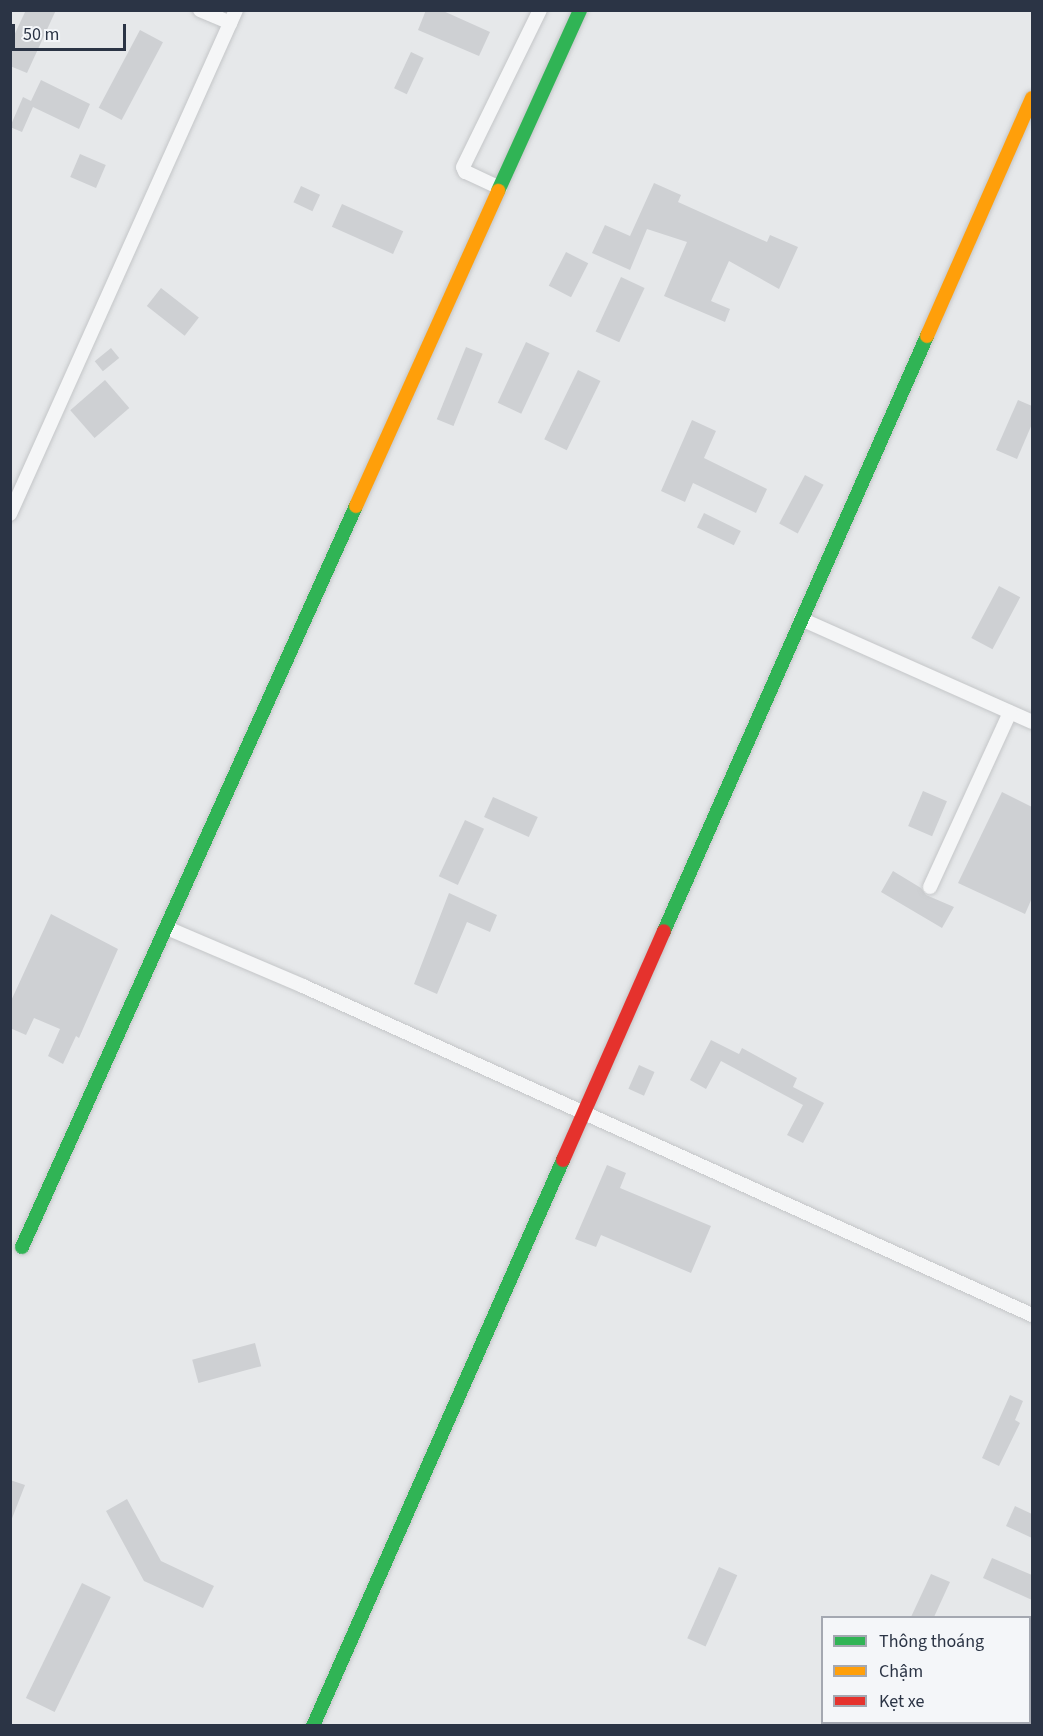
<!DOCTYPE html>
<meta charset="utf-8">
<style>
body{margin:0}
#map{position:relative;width:1043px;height:1736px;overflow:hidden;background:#e6e8ea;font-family:"Source Sans 3",sans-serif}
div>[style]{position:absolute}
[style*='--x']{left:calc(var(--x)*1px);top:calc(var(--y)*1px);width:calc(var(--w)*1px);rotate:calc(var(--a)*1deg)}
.building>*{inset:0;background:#ced0d3;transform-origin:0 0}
.roads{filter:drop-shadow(0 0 2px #c4c6c8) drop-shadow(0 0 2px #c4c6c8)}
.street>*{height:14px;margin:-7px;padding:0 7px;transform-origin:7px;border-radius:7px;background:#f5f6f7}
.fast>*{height:14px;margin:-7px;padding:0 7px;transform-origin:7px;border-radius:7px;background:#30b455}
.slow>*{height:14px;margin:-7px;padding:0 7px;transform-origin:7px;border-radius:7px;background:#ff9f0a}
.jam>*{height:14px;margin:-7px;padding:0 7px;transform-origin:7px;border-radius:7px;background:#e5322d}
span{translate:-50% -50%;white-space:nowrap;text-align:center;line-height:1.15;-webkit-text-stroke:6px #f4f6f9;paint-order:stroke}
.frame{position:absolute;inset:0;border:12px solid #2b3445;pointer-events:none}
.legend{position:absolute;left:821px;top:1616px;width:210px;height:108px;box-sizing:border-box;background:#f4f6f9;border:2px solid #a4a8b1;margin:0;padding:8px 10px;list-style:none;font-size:18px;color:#2b3445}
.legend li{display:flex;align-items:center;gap:12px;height:30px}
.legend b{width:30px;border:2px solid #a4a8b1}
.scale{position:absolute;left:12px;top:24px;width:114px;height:27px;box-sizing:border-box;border:3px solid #2b3445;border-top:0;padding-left:8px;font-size:18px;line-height:21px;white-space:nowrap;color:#2b3445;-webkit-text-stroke:4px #f4f6f9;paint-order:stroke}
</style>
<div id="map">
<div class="building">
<div style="clip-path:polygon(26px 10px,56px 10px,27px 73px,10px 66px,10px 44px)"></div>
<div style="clip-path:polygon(426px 10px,441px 10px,490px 32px,479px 56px,418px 30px)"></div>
<div style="left:140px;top:30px;width:26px;height:88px;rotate:28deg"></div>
<div style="left:411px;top:52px;width:14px;height:40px;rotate:25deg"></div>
<div style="clip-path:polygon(41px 80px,90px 104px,79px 129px,33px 107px,22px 132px,10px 127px,23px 97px,31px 101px)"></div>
<div style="left:80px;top:154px;width:28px;height:25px;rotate:23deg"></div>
<div style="clip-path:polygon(654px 183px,681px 195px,678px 202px,767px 242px,770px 235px,798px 247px,779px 289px,729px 261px,711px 301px,730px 309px,725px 322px,664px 296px,687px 242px,647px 229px,630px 270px,592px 253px,605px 225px,630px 236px)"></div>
<div style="left:301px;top:186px;width:21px;height:18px;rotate:25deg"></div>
<div style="left:342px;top:204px;width:67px;height:25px;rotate:24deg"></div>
<div style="left:566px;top:252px;width:25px;height:38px;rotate:27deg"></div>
<div style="left:621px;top:277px;width:26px;height:60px;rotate:25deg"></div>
<div style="left:161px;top:288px;width:48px;height:23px;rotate:38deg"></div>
<div style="left:526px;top:342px;width:26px;height:67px;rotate:25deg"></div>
<div style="left:466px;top:347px;width:18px;height:78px;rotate:22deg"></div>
<div style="left:111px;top:348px;width:13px;height:21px;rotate:51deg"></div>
<div style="left:578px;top:370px;width:25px;height:77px;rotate:26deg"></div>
<div style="left:105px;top:380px;width:37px;height:46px;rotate:49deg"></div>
<div style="clip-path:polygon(1018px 400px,1032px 406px,1032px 424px,1017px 459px,996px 450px)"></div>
<div style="clip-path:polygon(692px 420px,716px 431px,704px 458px,767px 489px,756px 513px,693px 483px,685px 502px,661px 491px)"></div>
<div style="left:805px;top:475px;width:21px;height:55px;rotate:28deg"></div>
<div style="left:704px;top:513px;width:41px;height:16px;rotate:26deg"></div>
<div style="left:999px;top:586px;width:24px;height:59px;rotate:28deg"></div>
<div style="left:923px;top:791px;width:26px;height:38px;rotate:23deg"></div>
<div style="clip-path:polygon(1002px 792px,1032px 807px,1032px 898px,1025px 914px,958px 883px)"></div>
<div style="left:493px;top:797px;width:49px;height:22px;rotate:24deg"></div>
<div style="left:465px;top:820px;width:21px;height:62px;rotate:25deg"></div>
<div style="clip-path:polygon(893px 871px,921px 888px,926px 895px,954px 907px,942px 928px,881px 892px)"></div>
<div style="clip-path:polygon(449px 893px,497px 915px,490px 932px,467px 922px,437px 994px,414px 984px)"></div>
<div style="clip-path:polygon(51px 914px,118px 949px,79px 1038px,76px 1036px,63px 1064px,48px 1056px,60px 1029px,34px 1018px,26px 1035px,10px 1028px,10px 1003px)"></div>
<div style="clip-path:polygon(711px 1040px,739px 1054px,742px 1048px,797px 1078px,793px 1087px,824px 1103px,803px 1143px,787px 1135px,803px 1105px,721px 1061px,706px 1089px,690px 1080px)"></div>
<div style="left:639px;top:1065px;width:17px;height:26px;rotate:24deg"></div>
<div style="clip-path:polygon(607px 1165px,626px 1173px,620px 1188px,711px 1226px,691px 1273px,601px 1235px,596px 1247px,575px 1239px)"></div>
<div style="left:255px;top:1343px;width:24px;height:65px;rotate:75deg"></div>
<div style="clip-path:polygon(1010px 1395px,1023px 1401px,1015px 1420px,1020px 1423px,999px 1466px,982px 1458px)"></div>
<div style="clip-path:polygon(10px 1480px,25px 1485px,11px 1521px,10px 1521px)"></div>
<div style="clip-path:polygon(127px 1499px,161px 1561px,214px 1586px,203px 1608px,144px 1581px,106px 1511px)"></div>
<div style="clip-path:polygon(1015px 1506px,1032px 1514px,1032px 1538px,1006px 1526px)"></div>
<div style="clip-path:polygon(992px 1558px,1032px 1575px,1032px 1600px,983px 1578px)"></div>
<div style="left:719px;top:1567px;width:20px;height:78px;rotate:24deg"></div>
<div style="clip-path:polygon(931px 1574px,950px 1582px,934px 1617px,911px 1617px)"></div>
<div style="left:82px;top:1583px;width:32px;height:128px;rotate:26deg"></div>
</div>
<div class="roads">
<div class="street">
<div style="--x:200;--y:10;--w:33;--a:23"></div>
<div style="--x:500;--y:188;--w:38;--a:-155"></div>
<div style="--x:465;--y:172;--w:5;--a:-112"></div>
<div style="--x:463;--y:167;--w:175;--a:-63.9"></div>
<div style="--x:10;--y:514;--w:552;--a:-65.85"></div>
<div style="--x:801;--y:619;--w:253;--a:24"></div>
<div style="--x:930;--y:887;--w:192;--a:-65.4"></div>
<div style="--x:167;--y:928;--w:148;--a:23.1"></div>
<div style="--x:303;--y:986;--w:800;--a:24.29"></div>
</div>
<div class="fast">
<div style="--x:498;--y:191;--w:199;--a:-65.6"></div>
<div style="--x:664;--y:931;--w:651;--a:-66.15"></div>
<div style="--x:22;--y:1247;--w:813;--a:-65.74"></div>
<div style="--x:313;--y:1726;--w:619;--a:-66.17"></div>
</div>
<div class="slow">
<div style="--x:927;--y:336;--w:260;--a:-66.2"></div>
<div style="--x:356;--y:506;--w:346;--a:-65.7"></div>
</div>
<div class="jam">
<div style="--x:563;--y:1160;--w:250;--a:-66.2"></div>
</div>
</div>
<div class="frame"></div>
<ul class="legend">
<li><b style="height:8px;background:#30b455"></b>Thông thoáng</li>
<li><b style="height:8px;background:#ff9f0a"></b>Chậm</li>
<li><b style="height:8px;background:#e5322d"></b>Kẹt xe</li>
</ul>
<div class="scale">50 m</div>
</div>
